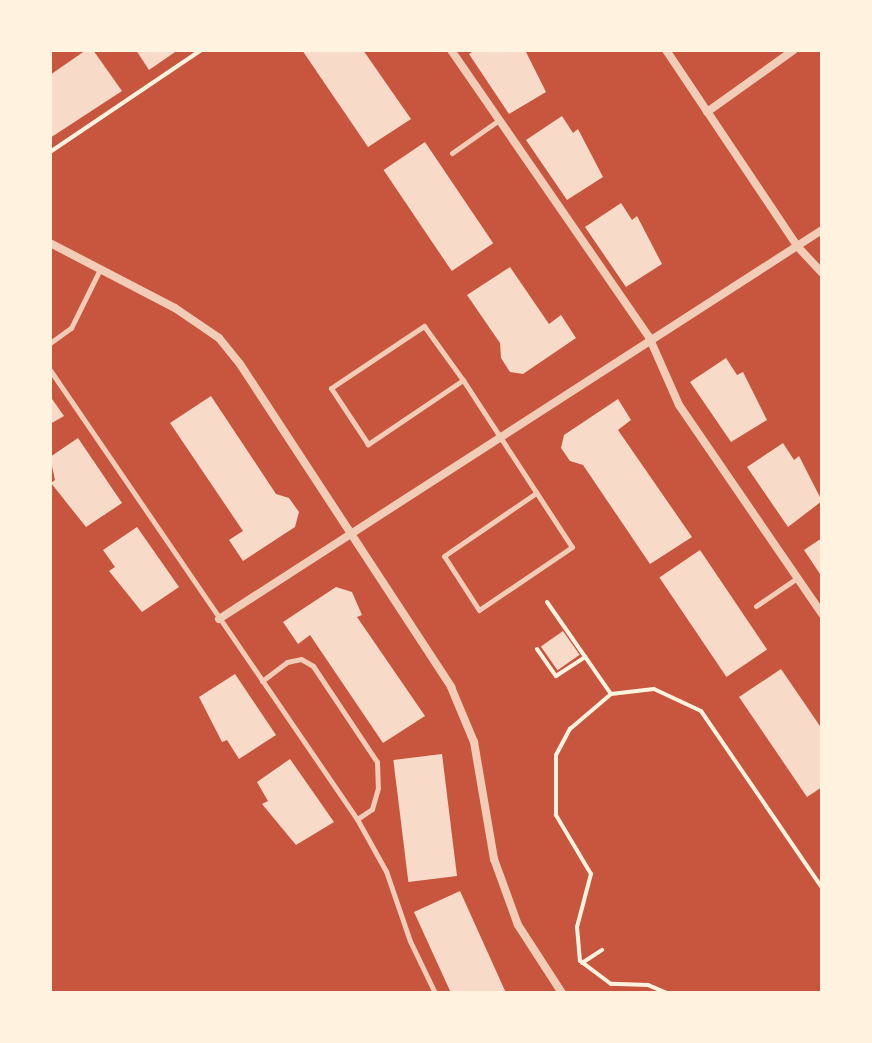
<!DOCTYPE html>
<style>
body{margin:0}
#map{position:relative;width:872px;height:1043px;overflow:hidden;background:#c8553d;font-family:"Noto Sans",sans-serif}
div>[style]{position:absolute}
[style*='--x']{left:calc(var(--x)*1px);top:calc(var(--y)*1px);width:calc(var(--w)*1px);rotate:calc(var(--a)*1deg)}
.building>*{inset:0;background:#f7dbc8;transform-origin:0 0}
.path>*{height:4px;margin:-2px;padding:0 2px;transform-origin:2px;border-radius:2px;background:#fff3e0}
.service>*{height:5px;margin:-2.5px;padding:0 2.5px;transform-origin:2.5px;border-radius:2.5px;background:#f1ccb7}
.minor>*{height:8px;margin:-4px;padding:0 4px;transform-origin:4px;border-radius:4px;background:#f1ccb7}
span{translate:-50% -50%;white-space:nowrap;text-align:center;line-height:1.15;-webkit-text-stroke:6px #fff3e0;paint-order:stroke}
.frame{position:absolute;inset:0;border:52px solid #fff3e0;pointer-events:none}
</style>
<div id="map">
<div class="building">
<div style="clip-path:polygon(86px 50px,93px 50px,122px 91px,50px 138px,50px 75px)"></div>
<div style="clip-path:polygon(136px 50px,178px 50px,149px 70px)"></div>
<div style="clip-path:polygon(302px 50px,363px 50px,411px 119px,368px 147px)"></div>
<div style="clip-path:polygon(475px 50px,525px 50px,546px 92px,509px 114px,469px 54px)"></div>
<div style="clip-path:polygon(562px 116px,573px 133px,578px 129px,603px 177px,567px 200px,526px 140px)"></div>
<div style="left:425px;top:142px;width:122px;height:50px;rotate:56deg"></div>
<div style="clip-path:polygon(621px 203px,632px 220px,637px 216px,662px 264px,626px 287px,585px 227px)"></div>
<div style="clip-path:polygon(510px 267px,549px 324px,561px 315px,576px 338px,523px 374px,510px 372px,501px 358px,500px 343px,467px 295px)"></div>
<div style="clip-path:polygon(726px 358px,737px 375px,743px 372px,767px 420px,731px 442px,690px 382px)"></div>
<div style="clip-path:polygon(50px 396px,64px 416px,50px 424px)"></div>
<div style="clip-path:polygon(211px 396px,276px 494px,289px 498px,299px 512px,295px 527px,243px 561px,229px 540px,243px 531px,170px 423px)"></div>
<div style="clip-path:polygon(618px 399px,631px 420px,618px 430px,692px 537px,650px 564px,583px 465px,570px 461px,561px 448px,564px 435px)"></div>
<div style="clip-path:polygon(78px 438px,122px 503px,86px 527px,51px 483px,55px 480px,50px 457px)"></div>
<div style="clip-path:polygon(783px 443px,794px 460px,799px 456px,822px 501px,788px 527px,747px 467px)"></div>
<div style="clip-path:polygon(137px 527px,179px 587px,142px 612px,109px 571px,115px 567px,103px 550px)"></div>
<div style="clip-path:polygon(822px 538px,822px 577px,804px 550px)"></div>
<div style="left:700px;top:550px;width:120px;height:49px;rotate:56deg"></div>
<div style="clip-path:polygon(336px 587px,352px 592px,362px 615px,357px 617px,425px 716px,383px 743px,310px 635px,298px 644px,283px 622px)"></div>
<div style="left:563px;top:631px;width:29px;height:27px;rotate:55deg"></div>
<div style="clip-path:polygon(781px 669px,822px 729px,822px 787px,807px 797px,739px 697px)"></div>
<div style="clip-path:polygon(235px 674px,276px 735px,239px 759px,227px 740px,222px 742px,199px 697px)"></div>
<div style="left:442px;top:754px;width:123px;height:49px;rotate:83deg"></div>
<div style="clip-path:polygon(290px 759px,334px 822px,296px 845px,262px 804px,268px 801px,257px 782px)"></div>
<div style="clip-path:polygon(460px 891px,506px 993px,451px 993px,414px 912px)"></div>
</div>
<div class="path">
<div style="--x:50;--y:152;--w:182;--a:-34"></div>
<div style="--x:547;--y:602;--w:112;--a:55.2"></div>
<div style="--x:537;--y:649;--w:33;--a:55"></div>
<div style="--x:556;--y:676;--w:35;--a:-33"></div>
<div style="--x:582;--y:963;--w:24;--a:-33"></div>
<div style="--x:667;--y:993;--w:21;--a:-157"></div>
<div style="--x:648;--y:985;--w:37;--a:-178"></div>
<div style="--x:611;--y:984;--w:39;--a:-143"></div>
<div style="--x:580;--y:961;--w:34;--a:-95"></div>
<div style="--x:577;--y:927;--w:55;--a:-75.2"></div>
<div style="--x:591;--y:874;--w:69;--a:-120.7"></div>
<div style="--x:556;--y:815;--w:60;--a:-90"></div>
<div style="--x:556;--y:755;--w:30;--a:-62"></div>
<div style="--x:570;--y:729;--w:54;--a:-40.5"></div>
<div style="--x:611;--y:694;--w:43;--a:-6.6"></div>
<div style="--x:654;--y:689;--w:52;--a:25.1"></div>
<div style="--x:701;--y:711;--w:214;--a:55.6"></div>
</div>
<div class="service">
<div style="--x:452;--y:153;--w:57;--a:-35.1"></div>
<div style="--x:50;--y:343;--w:26;--a:-36"></div>
<div style="--x:71;--y:328;--w:66;--a:-63.8"></div>
<div style="--x:50;--y:370;--w:544;--a:55.64"></div>
<div style="--x:357;--y:819;--w:60;--a:60.9"></div>
<div style="--x:386;--y:871;--w:74;--a:71.1"></div>
<div style="--x:410;--y:941;--w:58;--a:64.3"></div>
<div style="--x:463;--y:380;--w:115;--a:146"></div>
<div style="--x:368;--y:444;--w:67;--a:-123.5"></div>
<div style="--x:331;--y:388;--w:112;--a:-33.7"></div>
<div style="--x:424;--y:326;--w:67;--a:54.2"></div>
<div style="--x:463;--y:380;--w:199;--a:56.9"></div>
<div style="--x:572;--y:547;--w:112;--a:145.9"></div>
<div style="--x:479;--y:610;--w:64;--a:-122.9"></div>
<div style="--x:444;--y:556;--w:112;--a:-34.4"></div>
<div style="--x:756;--y:606;--w:50;--a:-34.3"></div>
<div style="--x:262;--y:681;--w:31;--a:-37"></div>
<div style="--x:287;--y:662;--w:14;--a:-12"></div>
<div style="--x:301;--y:659;--w:14;--a:30"></div>
<div style="--x:313;--y:666;--w:115;--a:56.3"></div>
<div style="--x:377;--y:762;--w:26;--a:88"></div>
<div style="--x:378;--y:788;--w:22;--a:106"></div>
<div style="--x:372;--y:809;--w:18;--a:146"></div>
</div>
<div class="minor">
<div style="--x:451;--y:50;--w:349;--a:55.4"></div>
<div style="--x:649;--y:337;--w:74;--a:66.2"></div>
<div style="--x:679;--y:405;--w:253;--a:55.6"></div>
<div style="--x:666;--y:50;--w:236;--a:56.2"></div>
<div style="--x:797;--y:246;--w:37;--a:47"></div>
<div style="--x:707;--y:112;--w:107;--a:-35.5"></div>
<div style="--x:50;--y:243;--w:141;--a:27.5"></div>
<div style="--x:175;--y:308;--w:53;--a:34.3"></div>
<div style="--x:219;--y:338;--w:33;--a:51"></div>
<div style="--x:240;--y:364;--w:386;--a:56.8"></div>
<div style="--x:451;--y:687;--w:60;--a:67.3"></div>
<div style="--x:474;--y:742;--w:119;--a:80.3"></div>
<div style="--x:494;--y:859;--w:70;--a:70"></div>
<div style="--x:518;--y:925;--w:81;--a:57.1"></div>
<div style="--x:219;--y:619;--w:718;--a:-32.83"></div>
</div>
<div class="frame"></div>
</div>
